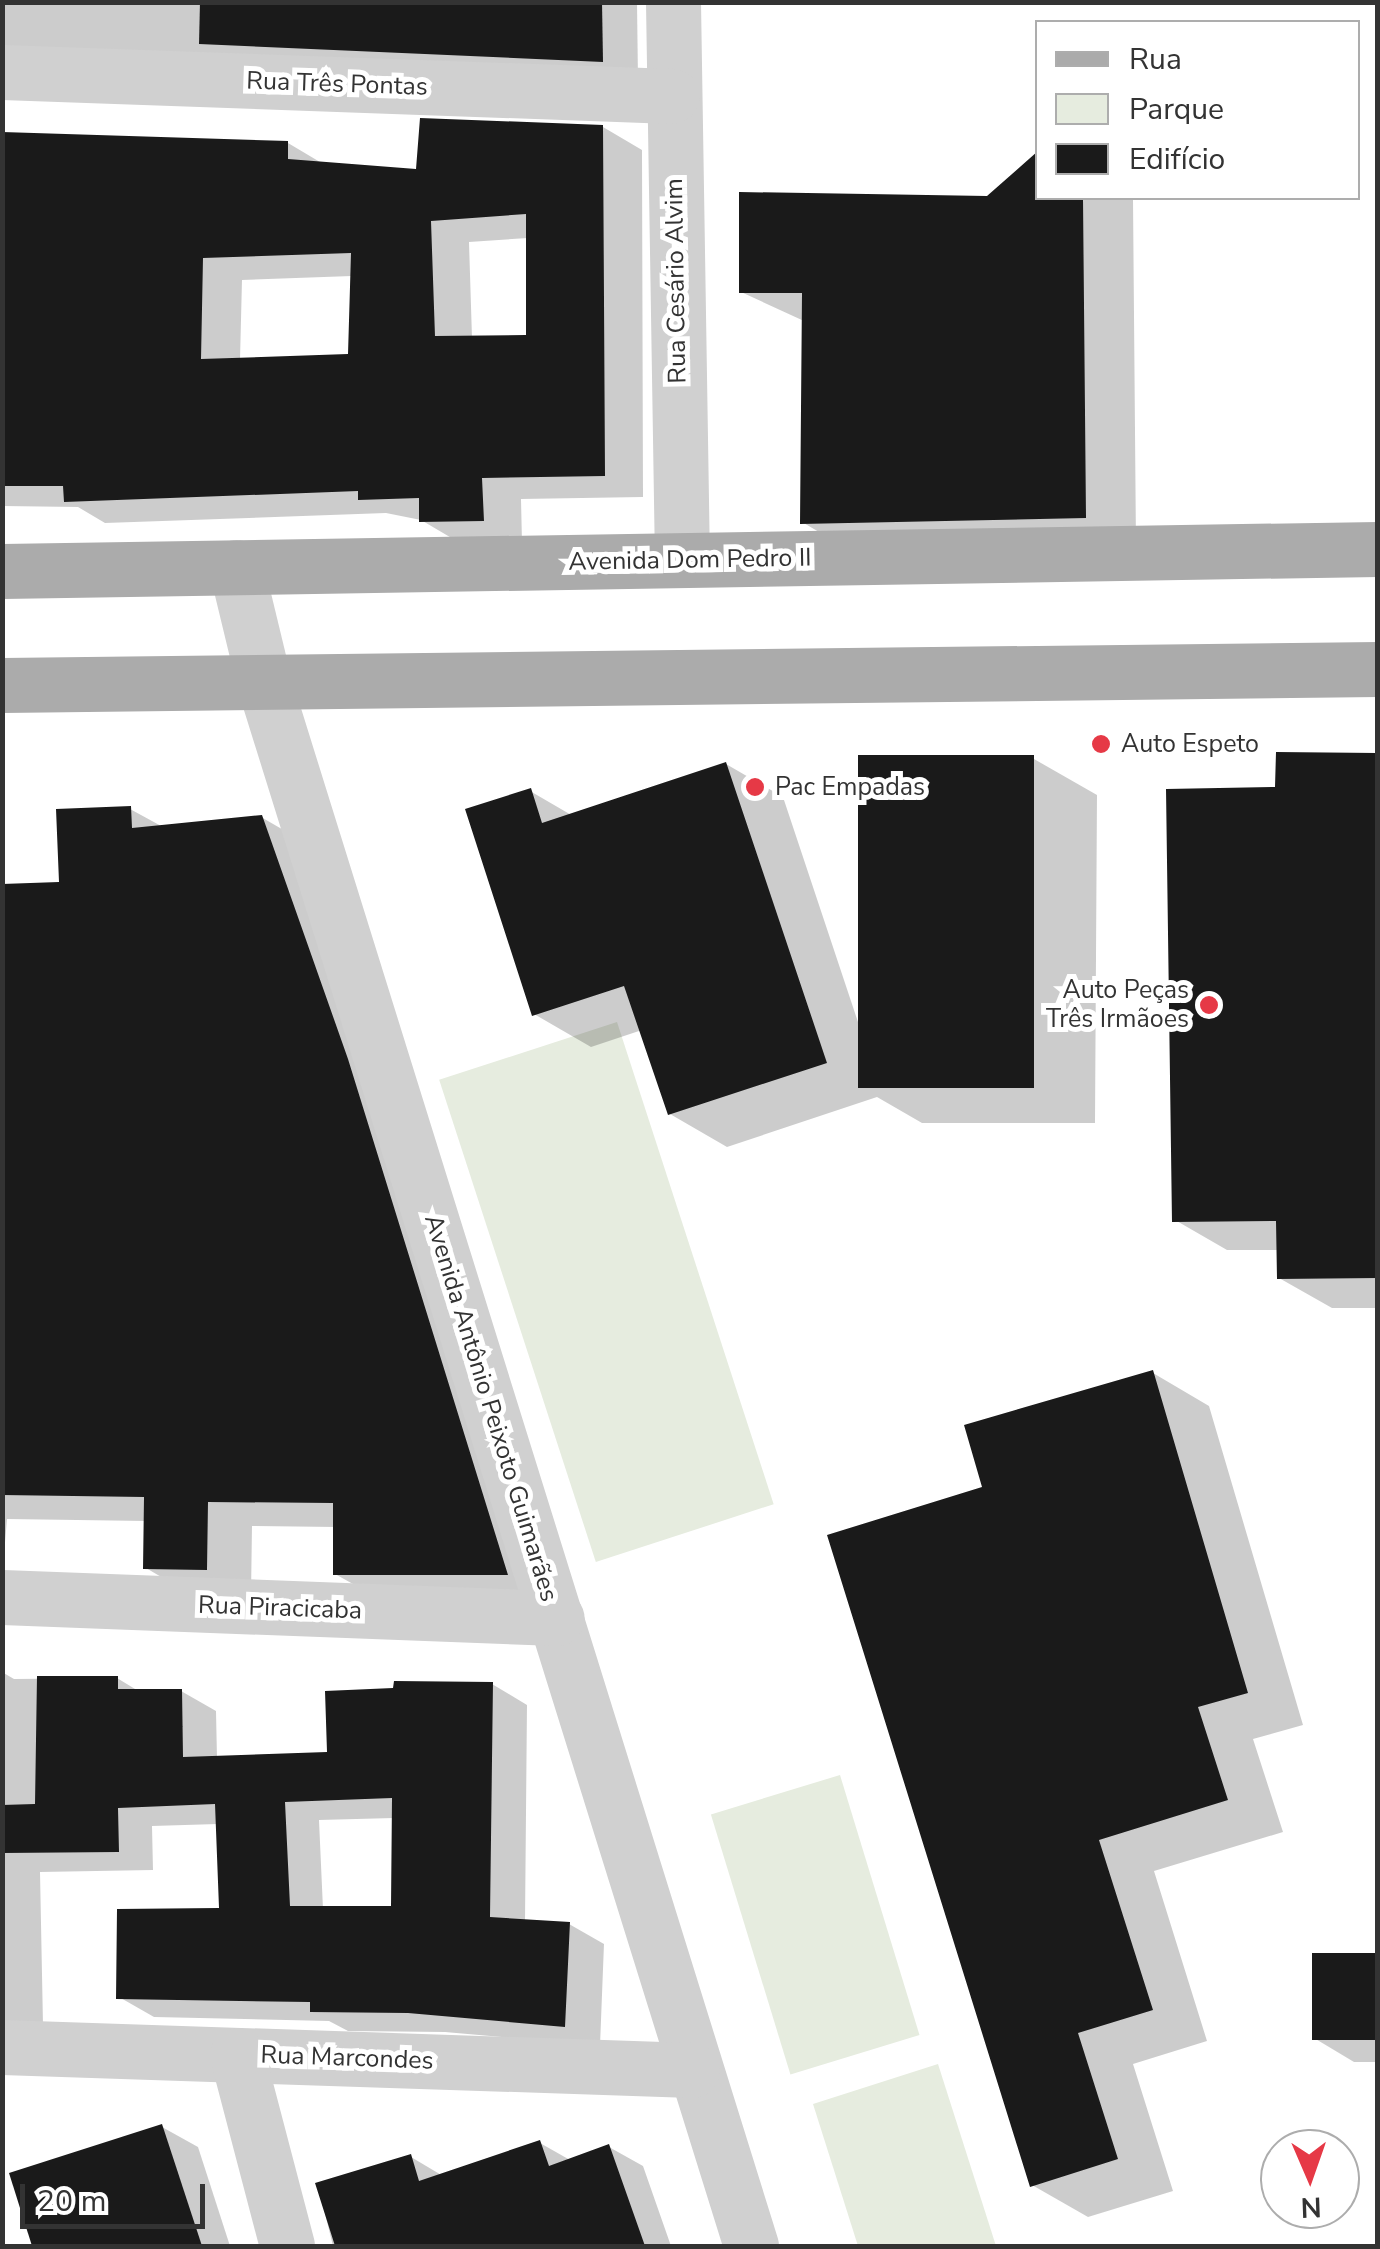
<!DOCTYPE html>
<meta charset="utf-8">
<style>
body{margin:0}
#map{position:relative;width:1380px;height:2249px;overflow:hidden;background:#fff;font-family:"Nunito Sans",sans-serif}
div>[style]{position:absolute}
[style*='--x']{left:calc(var(--x)*1px);top:calc(var(--y)*1px);width:calc(var(--w)*1px);rotate:calc(var(--a)*1deg)}
.green>*{inset:0;background:#e6ecdf;transform-origin:0 0}
.shadow>*{inset:0;background:#0003}
.building>*{inset:0;background:#1a1a1a;transform-origin:0 0}
.minor>*{height:55px;margin:-27.5px;padding:0 27.5px;transform-origin:27.5px;border-radius:27.5px;background:#d0d0d0}
.major>*{height:55px;margin:-27.5px;padding:0 27.5px;transform-origin:27.5px;border-radius:27.5px;background:#ababab}
.dots>*{width:28px;height:28px;translate:-50% -50%;box-sizing:border-box;border:5px solid #fff;border-radius:50%}
span{translate:-50% -50%;white-space:nowrap;text-align:center;line-height:1.15;-webkit-text-stroke:10px #fff;paint-order:stroke}
.street-label{font-size:25px;color:#333}
.poi-label{font-size:25px;color:#333}
.left{translate:0 -50%;text-align:left}
.right{translate:-100% -50%;text-align:right}
.frame{position:absolute;inset:0;border:5px solid #333;pointer-events:none}
.legend{position:absolute;left:1035px;top:20px;width:325px;height:180px;box-sizing:border-box;background:#fff;border:2px solid #adadad;margin:0;padding:12px 18px;list-style:none;font-size:30px;color:#333}
.legend li{display:flex;align-items:center;gap:20px;height:50px}
.legend b{width:50px;border:2px solid #adadad}
.north{position:absolute;left:1260px;top:2129px;width:100px;height:100px;box-sizing:border-box;background:#fff;border:2px solid #adadad;border-radius:50%;rotate:178deg;font-size:28px;font-weight:700;line-height:40px;text-align:center;color:#333}
.north::after{content:'';display:block;margin:auto;width:35px;height:45px;background:#e63946;clip-path:polygon(50% 0,100% 100%,50% 72%,0 100%)}
.scale{position:absolute;left:20px;top:2184px;width:185px;height:45px;box-sizing:border-box;border:5px solid #333;border-top:0;padding-left:12px;font-size:30px;line-height:35px;white-space:nowrap;color:#333;-webkit-text-stroke:8px #fff;paint-order:stroke}
</style>
<div id="map">
<div class="green">
<div style="left:617px;top:1022px;width:507px;height:187px;rotate:72deg"></div>
<div style="left:840px;top:1775px;width:272px;height:135px;rotate:73deg"></div>
<div style="clip-path:polygon(938px 2064px,996px 2246px,858px 2246px,813px 2104px)"></div>
</div>
<div class="shadow">
<div style="clip-path:polygon(2px 2px,637px 2px,638px 81px,2px 56px)"></div>
<div style="clip-path:polygon(evenodd,603px 127px,642px 150px,643px 497px,521px 499px,522px 542px,460px 543px,421px 520px,386px 513px,105px 523px,78px 507px,2px 506px,2px 135px,288px 143px,325px 165px,418px 172px,603px 127px,528px 238px,529px 337px,472px 338px,469px 242px,528px 238px,603px 127px,352px 276px,350px 356px,240px 360px,242px 280px,352px 276px)"></div>
<div style="clip-path:polygon(1038px 198px,1133px 198px,1136px 546px,853px 552px,802px 522px,804px 321px,741px 292px)"></div>
<div style="clip-path:polygon(1278px 754px,1378px 756px,1378px 1308px,1332px 1308px,1279px 1278px,1279px 1250px,1227px 1250px,1175px 1220px,1278px 789px)"></div>
<div style="clip-path:polygon(1034px 759px,1097px 795px,1095px 1123px,922px 1123px,877px 1097px,727px 1147px,670px 1114px,642px 1030px,591px 1047px,534px 1014px,530px 791px,573px 816px,726px 764px,783px 797px,858px 1022px)"></div>
<div style="clip-path:polygon(130px 809px,163px 827px,261px 817px,306px 843px,551px 1599px,380px 1599px,335px 1574px,336px 1527px,252px 1526px,251px 1595px,190px 1594px,146px 1568px,146px 1521px,7px 1519px,2px 1578px,2px 887px,62px 885px)"></div>
<div style="clip-path:polygon(1153px 1373px,1209px 1406px,1303px 1725px,1253px 1739px,1283px 1832px,1154px 1871px,1207px 2041px,1133px 2064px,1173px 2191px,1088px 2217px,1032px 2185px,985px 1489px)"></div>
<div style="clip-path:polygon(evenodd,2px 1672px,14px 1679px,117px 1678px,140px 1692px,181px 1691px,216px 1711px,217px 1758px,330px 1755px,492px 1684px,527px 1705px,525px 1922px,569px 1924px,604px 1944px,600px 2046px,445px 2032px,348px 2031px,329px 2021px,154px 2017px,119px 1997px,222px 1911px,218px 1824px,152px 1826px,153px 1870px,40px 1872px,43px 2025px,2px 2025px,2px 1672px,394px 1818px,393px 1909px,323px 1909px,319px 1820px,394px 1818px)"></div>
<div style="clip-path:polygon(1378px 1956px,1378px 2062px,1354px 2062px,1314px 2038px)"></div>
<div style="clip-path:polygon(162px 2127px,198px 2147px,230px 2246px,37px 2246px,13px 2175px)"></div>
<div style="clip-path:polygon(540px 2143px,570px 2160px,609px 2147px,643px 2166px,671px 2246px,333px 2246px,318px 2185px,411px 2157px,443px 2176px)"></div>
</div>
<div class="building">
<div style="clip-path:polygon(200px 2px,602px 2px,603px 62px,199px 44px)"></div>
<div style="clip-path:polygon(evenodd,420px 118px,603px 125px,605px 476px,482px 478px,484px 521px,419px 522px,419px 498px,358px 500px,358px 491px,64px 502px,63px 486px,2px 486px,2px 132px,288px 141px,288px 159px,416px 169px,420px 118px,526px 214px,526px 335px,435px 336px,431px 221px,526px 214px,420px 118px,351px 253px,348px 354px,201px 359px,203px 258px,351px 253px)"></div>
<div style="clip-path:polygon(1038px 151px,1038px 198px,1083px 198px,1086px 518px,800px 524px,802px 293px,739px 293px,739px 192px,987px 196px)"></div>
<div style="clip-path:polygon(1276px 752px,1377px 753px,1378px 1278px,1277px 1279px,1276px 1221px,1172px 1222px,1166px 789px,1275px 787px)"></div>
<div style="left:858px;top:755px;width:176px;height:333px"></div>
<div style="clip-path:polygon(726px 762px,827px 1063px,668px 1115px,624px 986px,532px 1016px,465px 809px,531px 788px,542px 823px)"></div>
<div style="clip-path:polygon(131px 806px,132px 828px,262px 815px,348px 1059px,508px 1575px,333px 1575px,333px 1503px,208px 1502px,207px 1570px,143px 1569px,144px 1497px,2px 1495px,2px 884px,59px 882px,56px 809px)"></div>
<div style="clip-path:polygon(1153px 1370px,1248px 1693px,1198px 1707px,1228px 1800px,1099px 1840px,1153px 2010px,1078px 2033px,1118px 2159px,1030px 2187px,827px 1535px,982px 1487px,964px 1425px)"></div>
<div style="clip-path:polygon(evenodd,37px 1676px,118px 1676px,118px 1689px,182px 1689px,183px 1757px,327px 1752px,325px 1691px,393px 1688px,394px 1681px,493px 1682px,490px 1917px,570px 1922px,565px 2027px,408px 2013px,310px 2012px,310px 2002px,116px 1999px,117px 1909px,219px 1908px,215px 1804px,118px 1808px,119px 1852px,2px 1853px,2px 1805px,35px 1804px,37px 1676px,392px 1798px,391px 1906px,290px 1906px,285px 1802px,392px 1798px)"></div>
<div style="left:1312px;top:1953px;width:66px;height:87px"></div>
<div style="clip-path:polygon(162px 2124px,202px 2246px,32px 2246px,9px 2173px)"></div>
<div style="clip-path:polygon(540px 2140px,549px 2166px,609px 2144px,645px 2246px,335px 2246px,315px 2183px,411px 2154px,419px 2181px)"></div>
</div>
<div class="minor">
<div style="--x:673;--y:2;--w:558;--a:89.08"></div>
<div style="--x:2;--y:72;--w:670;--a:2.05"></div>
<div style="--x:236;--y:567;--w:119;--a:76.4"></div>
<div style="--x:264;--y:683;--w:1637;--a:72.69"></div>
<div style="--x:2;--y:1597;--w:555;--a:2.17"></div>
<div style="--x:2;--y:2047;--w:690;--a:1.91"></div>
<div style="--x:237;--y:2055;--w:197;--a:75.3"></div>
</div>
<div class="major">
<div style="--x:2;--y:571;--w:1376;--a:-0.92"></div>
<div style="--x:2;--y:685;--w:1376;--a:-0.67"></div>
</div>
<div class="dots">
<div style="left:1101px;top:744px;background:#e63946"></div>
<div style="left:755px;top:787px;background:#e63946"></div>
<div style="left:1209px;top:1005px;background:#e63946"></div>
</div>
<div class="street-label">
<span style="left:337px;top:84px;rotate:2deg">Rua Três Pontas</span>
<span style="left:676px;top:281px;rotate:-91deg">Rua Cesário Alvim</span>
<span style="left:690px;top:560px;rotate:-1deg">Avenida Dom Pedro II</span>
<span style="left:491px;top:1408px;rotate:73deg">Avenida Antônio Peixoto Guimarães</span>
<span style="left:280px;top:1608px;rotate:2deg">Rua Piracicaba</span>
<span style="left:347px;top:2058px;rotate:2deg">Rua Marcondes</span>
</div>
<div class="poi-label">
<span class="left" style="left:1121px;top:744px">Auto Espeto</span>
<span class="left" style="left:775px;top:787px">Pac Empadas</span>
<span class="right" style="left:1189px;top:1005px">Auto Peças<br>Três Irmãoes</span>
</div>
<div class="frame"></div>
<ul class="legend">
<li><b style="height:12px;background:#ababab"></b>Rua</li>
<li><b style="height:28px;background:#e6ecdf"></b>Parque</li>
<li><b style="height:28px;background:#1a1a1a"></b>Edifício</li>
</ul>
<div class="north">N</div>
<div class="scale">20 m</div>
</div>
